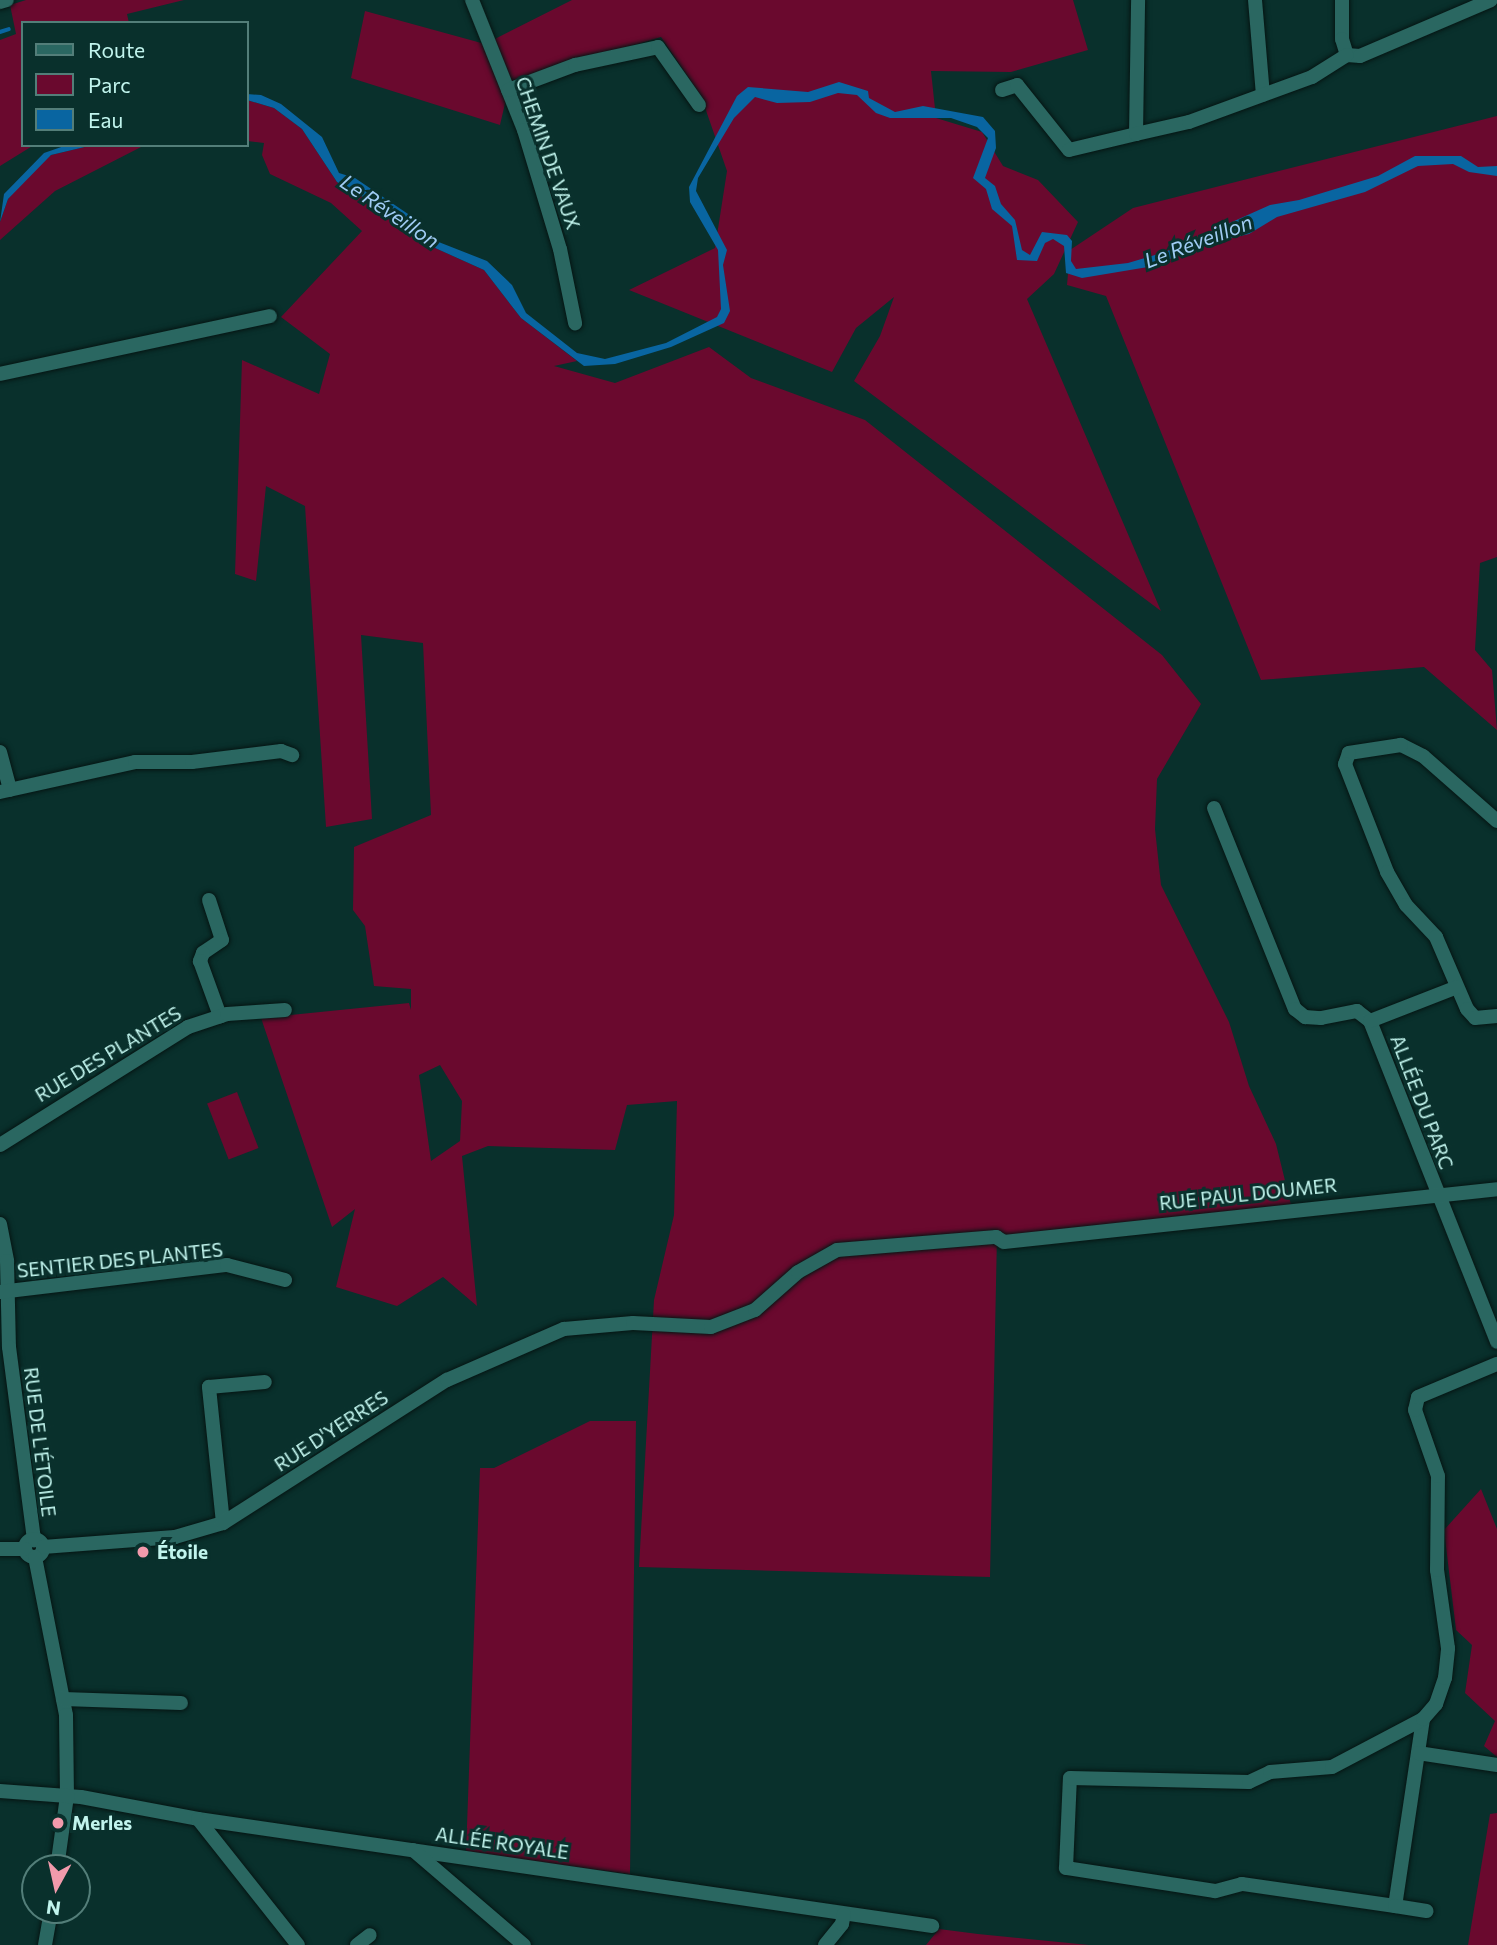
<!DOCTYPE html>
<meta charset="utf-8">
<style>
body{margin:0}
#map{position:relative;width:1497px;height:1945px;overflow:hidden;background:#09302c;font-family:Commissioner,sans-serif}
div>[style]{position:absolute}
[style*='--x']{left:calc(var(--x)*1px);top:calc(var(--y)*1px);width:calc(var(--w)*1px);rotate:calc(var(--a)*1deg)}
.green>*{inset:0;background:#6a092e;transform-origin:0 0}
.water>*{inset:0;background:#0965a1}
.stream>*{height:3.5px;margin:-1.75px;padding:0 1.75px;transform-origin:1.75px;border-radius:1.75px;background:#0965a1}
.roads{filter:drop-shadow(0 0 2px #061513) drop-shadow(0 0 2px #061513)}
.minor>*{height:14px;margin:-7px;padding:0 7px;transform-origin:7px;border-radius:7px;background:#2a6761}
.minor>.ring{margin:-7px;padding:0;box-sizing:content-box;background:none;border:14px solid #2a6761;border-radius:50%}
.dots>*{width:19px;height:19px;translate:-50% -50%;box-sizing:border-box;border:4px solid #09302c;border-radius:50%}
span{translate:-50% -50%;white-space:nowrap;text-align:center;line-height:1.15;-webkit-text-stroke:6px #09302c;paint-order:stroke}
.street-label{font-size:19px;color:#c1f4ed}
.poi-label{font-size:19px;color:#c1f4ed;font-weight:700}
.left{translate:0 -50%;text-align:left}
.water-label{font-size:21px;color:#a0ccf4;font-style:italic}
.legend{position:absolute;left:21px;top:21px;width:228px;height:126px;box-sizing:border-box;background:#09302c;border:2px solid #537e79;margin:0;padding:9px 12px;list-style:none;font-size:21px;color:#c1f4ed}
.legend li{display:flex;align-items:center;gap:14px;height:35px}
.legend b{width:35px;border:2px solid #537e79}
.north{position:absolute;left:21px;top:1854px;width:70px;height:70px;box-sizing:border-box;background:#09302c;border:2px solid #537e79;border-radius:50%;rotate:188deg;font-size:19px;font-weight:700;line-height:28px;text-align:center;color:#c1f4ed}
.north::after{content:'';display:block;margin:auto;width:24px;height:32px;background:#f29aac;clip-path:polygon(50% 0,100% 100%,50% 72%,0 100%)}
</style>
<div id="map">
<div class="green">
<div style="clip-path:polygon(26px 0,184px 0,127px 14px,129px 23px,23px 23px,23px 145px,34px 145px,0 166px,0 40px,16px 34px,10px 5px)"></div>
<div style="clip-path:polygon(572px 0,1073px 0,1088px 50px,1011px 72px,931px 71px,936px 118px,982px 132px,1003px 166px,1038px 180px,1078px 222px,1054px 274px,1027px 299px,1161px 611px,854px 381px,880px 336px,894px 297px,856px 328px,832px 372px,629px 290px,715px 248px,727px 171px,701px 96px,661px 37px,510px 82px,500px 125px,351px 78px,365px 11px,485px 44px)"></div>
<div style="clip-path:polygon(evenodd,247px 100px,274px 108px,302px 129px,337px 182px,406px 222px,424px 243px,484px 270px,521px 318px,577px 361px,554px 366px,615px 383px,709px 347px,751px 378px,865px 420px,1162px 655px,1201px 704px,1157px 779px,1155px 829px,1161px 885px,1229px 1022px,1249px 1086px,1276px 1144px,1293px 1213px,997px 1236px,990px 1577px,639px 1567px,654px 1300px,674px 1215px,677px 1101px,627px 1105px,615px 1150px,488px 1146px,462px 1156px,477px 1306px,443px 1277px,397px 1306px,336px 1287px,355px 1209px,332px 1227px,261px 1018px,409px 1003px,411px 1010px,411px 989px,374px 986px,365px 926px,353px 910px,354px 847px,431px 815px,423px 643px,361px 635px,372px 819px,326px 827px,305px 506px,266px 486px,256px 581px,235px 574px,242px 360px,319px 394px,330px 354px,281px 317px,362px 231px,331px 203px,270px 174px,262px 155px,264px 143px,247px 141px,247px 100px,440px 1065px,462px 1101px,460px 1141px,431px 1161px,419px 1075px,440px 1065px)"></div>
<div style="clip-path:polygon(1497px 116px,1497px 557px,1480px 563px,1475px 650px,1492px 670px,1497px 730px,1424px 667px,1261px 680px,1106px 296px,1067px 285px,1070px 250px,1133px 208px)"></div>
<div style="clip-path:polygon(93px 145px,145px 145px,55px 191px,0 240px,0 222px,8px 199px,23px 181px,51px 155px)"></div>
<div style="left:237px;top:1092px;width:60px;height:32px;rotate:69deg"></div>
<div style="clip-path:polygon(590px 1421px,636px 1421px,630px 1874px,466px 1853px,480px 1468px,494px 1468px)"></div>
<div style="clip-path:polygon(1481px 1489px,1497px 1529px,1497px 1757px,1484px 1746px,1495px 1721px,1465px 1693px,1472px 1645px,1456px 1630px,1444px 1530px)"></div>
<div style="clip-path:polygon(1497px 1813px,1497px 1945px,1468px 1945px,1490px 1814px)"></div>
<div style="clip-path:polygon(939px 1929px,978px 1934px,1089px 1945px,926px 1945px)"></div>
</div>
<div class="water">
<div style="clip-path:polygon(839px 82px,868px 91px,869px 98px,895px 112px,923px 106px,983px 117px,995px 131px,996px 148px,985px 178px,995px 186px,1001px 204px,1015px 220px,1022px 250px,1030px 255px,1042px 232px,1067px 235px,1072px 241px,1071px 261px,1076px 269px,1128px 263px,1165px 252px,1270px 205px,1299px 200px,1378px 176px,1415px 156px,1461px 156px,1478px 167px,1497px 166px,1497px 176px,1469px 172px,1453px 164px,1418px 166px,1365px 192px,1277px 217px,1249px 234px,1201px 245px,1154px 266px,1082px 278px,1066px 273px,1064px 246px,1053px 239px,1045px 243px,1037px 261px,1017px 260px,1012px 226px,992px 209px,986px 189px,973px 178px,988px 138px,977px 127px,951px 118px,890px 118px,876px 113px,857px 95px,838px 93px,810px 102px,777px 103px,755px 97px,734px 118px,698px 178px,696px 191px,727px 250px,723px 265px,730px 311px,724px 323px,671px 347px,615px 364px,584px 366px,521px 318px,484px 270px,424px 243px,406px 222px,337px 182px,302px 129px,274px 108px,247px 100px,247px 94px,261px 95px,281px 104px,322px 137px,339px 173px,355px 178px,411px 216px,431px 239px,487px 261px,512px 285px,526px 313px,577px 353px,605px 359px,666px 343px,717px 317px,721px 309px,718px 250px,690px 202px,689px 187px,737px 96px,748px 87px,808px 92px)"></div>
<div style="clip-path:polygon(67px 145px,93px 145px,51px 155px,8px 199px,0 222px,4px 194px,44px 153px)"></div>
</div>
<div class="stream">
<div style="--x:0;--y:32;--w:9;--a:-18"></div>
</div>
<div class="roads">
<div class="minor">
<div style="--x:472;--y:0;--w:140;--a:68.2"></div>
<div style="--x:524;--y:130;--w:124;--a:73.2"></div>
<div style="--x:560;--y:249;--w:76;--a:78.5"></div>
<div style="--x:1255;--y:0;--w:95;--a:85.2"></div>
<div style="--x:1342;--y:0;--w:39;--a:90"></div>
<div style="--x:1342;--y:39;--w:17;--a:73"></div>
<div style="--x:0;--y:2;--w:7;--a:-16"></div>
<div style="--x:1347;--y:55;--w:13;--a:4"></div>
<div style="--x:1360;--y:56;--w:142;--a:-23.1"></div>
<div style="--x:508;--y:90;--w:72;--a:-20.5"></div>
<div style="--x:575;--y:65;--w:85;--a:-12.2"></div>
<div style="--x:658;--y:47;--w:71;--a:54.7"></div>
<div style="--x:1002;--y:90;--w:16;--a:-18"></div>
<div style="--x:1017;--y:85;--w:83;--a:51.3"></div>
<div style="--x:1069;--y:150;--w:69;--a:-13.4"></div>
<div style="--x:1136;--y:134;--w:134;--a:-89.1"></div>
<div style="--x:1136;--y:134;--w:54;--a:-12.8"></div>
<div style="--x:1189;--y:122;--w:131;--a:-20.1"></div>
<div style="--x:1312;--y:77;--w:41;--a:-32.2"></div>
<div style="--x:0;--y:374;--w:276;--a:-12.1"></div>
<div style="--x:0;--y:752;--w:39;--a:75"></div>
<div style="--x:0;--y:792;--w:138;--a:-12.5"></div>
<div style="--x:135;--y:762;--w:57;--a:0"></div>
<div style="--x:192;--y:762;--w:90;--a:-7"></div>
<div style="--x:281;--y:751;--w:12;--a:20"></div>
<div style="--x:1214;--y:808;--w:217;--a:68.1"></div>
<div style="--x:1295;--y:1009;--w:13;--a:39"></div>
<div style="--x:1305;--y:1017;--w:16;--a:4"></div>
<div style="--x:1321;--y:1018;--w:37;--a:-11"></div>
<div style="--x:1357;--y:1011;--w:16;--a:38"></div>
<div style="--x:1370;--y:1021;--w:345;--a:68.4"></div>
<div style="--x:1497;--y:821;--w:98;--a:-138.7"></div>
<div style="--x:1423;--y:756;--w:25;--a:-153"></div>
<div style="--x:1401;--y:745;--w:53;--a:171.3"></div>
<div style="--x:1349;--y:753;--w:12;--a:110"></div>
<div style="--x:1345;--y:764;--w:116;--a:68.7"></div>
<div style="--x:1387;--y:872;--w:38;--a:60"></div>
<div style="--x:1406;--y:905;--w:44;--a:46.8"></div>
<div style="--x:1436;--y:937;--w:78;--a:66.7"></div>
<div style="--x:1467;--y:1009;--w:12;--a:48"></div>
<div style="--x:1475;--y:1018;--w:22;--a:-5"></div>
<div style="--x:209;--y:900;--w:42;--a:72"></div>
<div style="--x:222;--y:940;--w:23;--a:146"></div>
<div style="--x:203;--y:953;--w:9;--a:111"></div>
<div style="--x:200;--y:961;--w:59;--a:70"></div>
<div style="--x:1370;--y:1021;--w:93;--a:-21.3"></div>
<div style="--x:0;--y:1145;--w:222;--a:-32.1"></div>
<div style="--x:188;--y:1027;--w:41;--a:-18.4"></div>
<div style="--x:227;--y:1014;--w:58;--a:-3.9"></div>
<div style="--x:0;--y:1224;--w:38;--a:79"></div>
<div style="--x:7;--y:1261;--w:86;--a:88.7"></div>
<div style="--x:9;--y:1347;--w:195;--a:82.6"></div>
<div style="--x:0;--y:1292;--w:229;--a:-6.8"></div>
<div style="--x:227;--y:1265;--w:60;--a:14.5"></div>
<div style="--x:223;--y:1523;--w:137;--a:-95.9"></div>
<div style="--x:209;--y:1387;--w:56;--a:-5.1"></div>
<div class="ring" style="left:25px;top:1539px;width:4px;height:4px"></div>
<div style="--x:43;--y:1547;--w:132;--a:-4.3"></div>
<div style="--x:175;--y:1537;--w:50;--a:-16.3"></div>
<div style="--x:223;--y:1523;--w:266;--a:-32.6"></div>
<div style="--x:447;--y:1380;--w:128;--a:-23.6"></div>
<div style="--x:564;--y:1329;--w:69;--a:-5"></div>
<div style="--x:633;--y:1323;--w:78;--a:2.9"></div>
<div style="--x:711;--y:1327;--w:47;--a:-21.1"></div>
<div style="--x:755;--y:1310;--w:57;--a:-41.5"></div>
<div style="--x:798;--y:1272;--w:45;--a:-29.4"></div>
<div style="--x:837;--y:1250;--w:160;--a:-4.7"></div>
<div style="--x:996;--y:1237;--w:9;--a:32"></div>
<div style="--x:1004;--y:1242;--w:496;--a:-6.1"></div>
<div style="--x:0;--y:1549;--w:25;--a:0"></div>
<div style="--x:35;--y:1557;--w:161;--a:78.9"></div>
<div style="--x:66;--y:1715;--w:81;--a:89.3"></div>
<div style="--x:67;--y:1796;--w:73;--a:97.9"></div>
<div style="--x:63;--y:1699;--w:118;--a:1.9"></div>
<div style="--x:1423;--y:1719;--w:189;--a:98.5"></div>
<div style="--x:1395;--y:1906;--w:155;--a:-171.8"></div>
<div style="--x:1242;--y:1884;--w:28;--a:165"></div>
<div style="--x:1215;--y:1891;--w:151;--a:-171.2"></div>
<div style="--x:1066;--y:1868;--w:90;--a:-87.5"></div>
<div style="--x:1070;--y:1778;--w:179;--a:1.3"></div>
<div style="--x:1249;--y:1782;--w:23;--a:-25"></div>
<div style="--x:1270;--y:1772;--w:62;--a:-4.6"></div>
<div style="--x:1332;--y:1767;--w:103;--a:-27.8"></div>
<div style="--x:1423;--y:1719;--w:20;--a:-49"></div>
<div style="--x:1436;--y:1704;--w:28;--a:-71"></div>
<div style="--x:1445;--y:1678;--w:30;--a:-84"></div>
<div style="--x:1448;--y:1648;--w:79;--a:-98"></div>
<div style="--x:1437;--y:1570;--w:94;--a:-89.4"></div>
<div style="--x:1438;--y:1476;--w:70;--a:-109.2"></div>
<div style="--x:1415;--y:1410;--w:13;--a:-77"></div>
<div style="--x:1418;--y:1397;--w:86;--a:-22.7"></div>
<div style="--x:1418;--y:1753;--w:80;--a:8.6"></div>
<div style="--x:0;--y:1791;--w:81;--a:4.2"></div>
<div style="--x:81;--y:1797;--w:119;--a:10.6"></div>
<div style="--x:198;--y:1819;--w:742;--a:8.29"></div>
<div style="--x:198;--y:1819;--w:161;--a:51.6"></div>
<div style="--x:413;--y:1850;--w:146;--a:40.6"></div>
<div style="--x:1395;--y:1906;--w:32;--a:9"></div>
<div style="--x:45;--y:1945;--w:36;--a:-80"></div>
<div style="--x:357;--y:1945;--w:16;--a:-38"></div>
<div style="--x:825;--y:1945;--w:27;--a:-51"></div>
<div style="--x:842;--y:1924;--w:10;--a:-79"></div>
</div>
</div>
<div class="dots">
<div style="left:143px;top:1552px;background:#f29aac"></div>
<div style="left:58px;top:1823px;background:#f29aac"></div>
</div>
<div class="street-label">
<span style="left:548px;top:153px;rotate:71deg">CHEMIN DE VAUX</span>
<span style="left:108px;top:1054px;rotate:-31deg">RUE DES PLANTES</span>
<span style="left:1422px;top:1102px;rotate:69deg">ALLÉE DU PARC</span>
<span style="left:1248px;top:1194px;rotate:-6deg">RUE PAUL DOUMER</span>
<span style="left:120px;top:1260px;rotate:-6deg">SENTIER DES PLANTES</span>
<span style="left:331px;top:1431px;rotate:-33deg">RUE D'YERRES</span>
<span style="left:40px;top:1442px;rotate:83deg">RUE DE L'ÉTOILE</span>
<span style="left:502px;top:1843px;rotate:8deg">ALLÉE ROYALE</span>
</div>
<div class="poi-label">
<span class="left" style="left:157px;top:1552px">Étoile</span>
<span class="left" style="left:72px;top:1823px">Merles</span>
</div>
<div class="water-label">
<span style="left:390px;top:211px;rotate:34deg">Le Réveillon</span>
<span style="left:1198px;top:241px;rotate:-21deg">Le Réveillon</span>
</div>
<ul class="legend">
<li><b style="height:9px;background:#2a6761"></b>Route</li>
<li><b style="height:19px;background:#6a092e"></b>Parc</li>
<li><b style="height:19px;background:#0965a1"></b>Eau</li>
</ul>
<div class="north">N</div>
</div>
